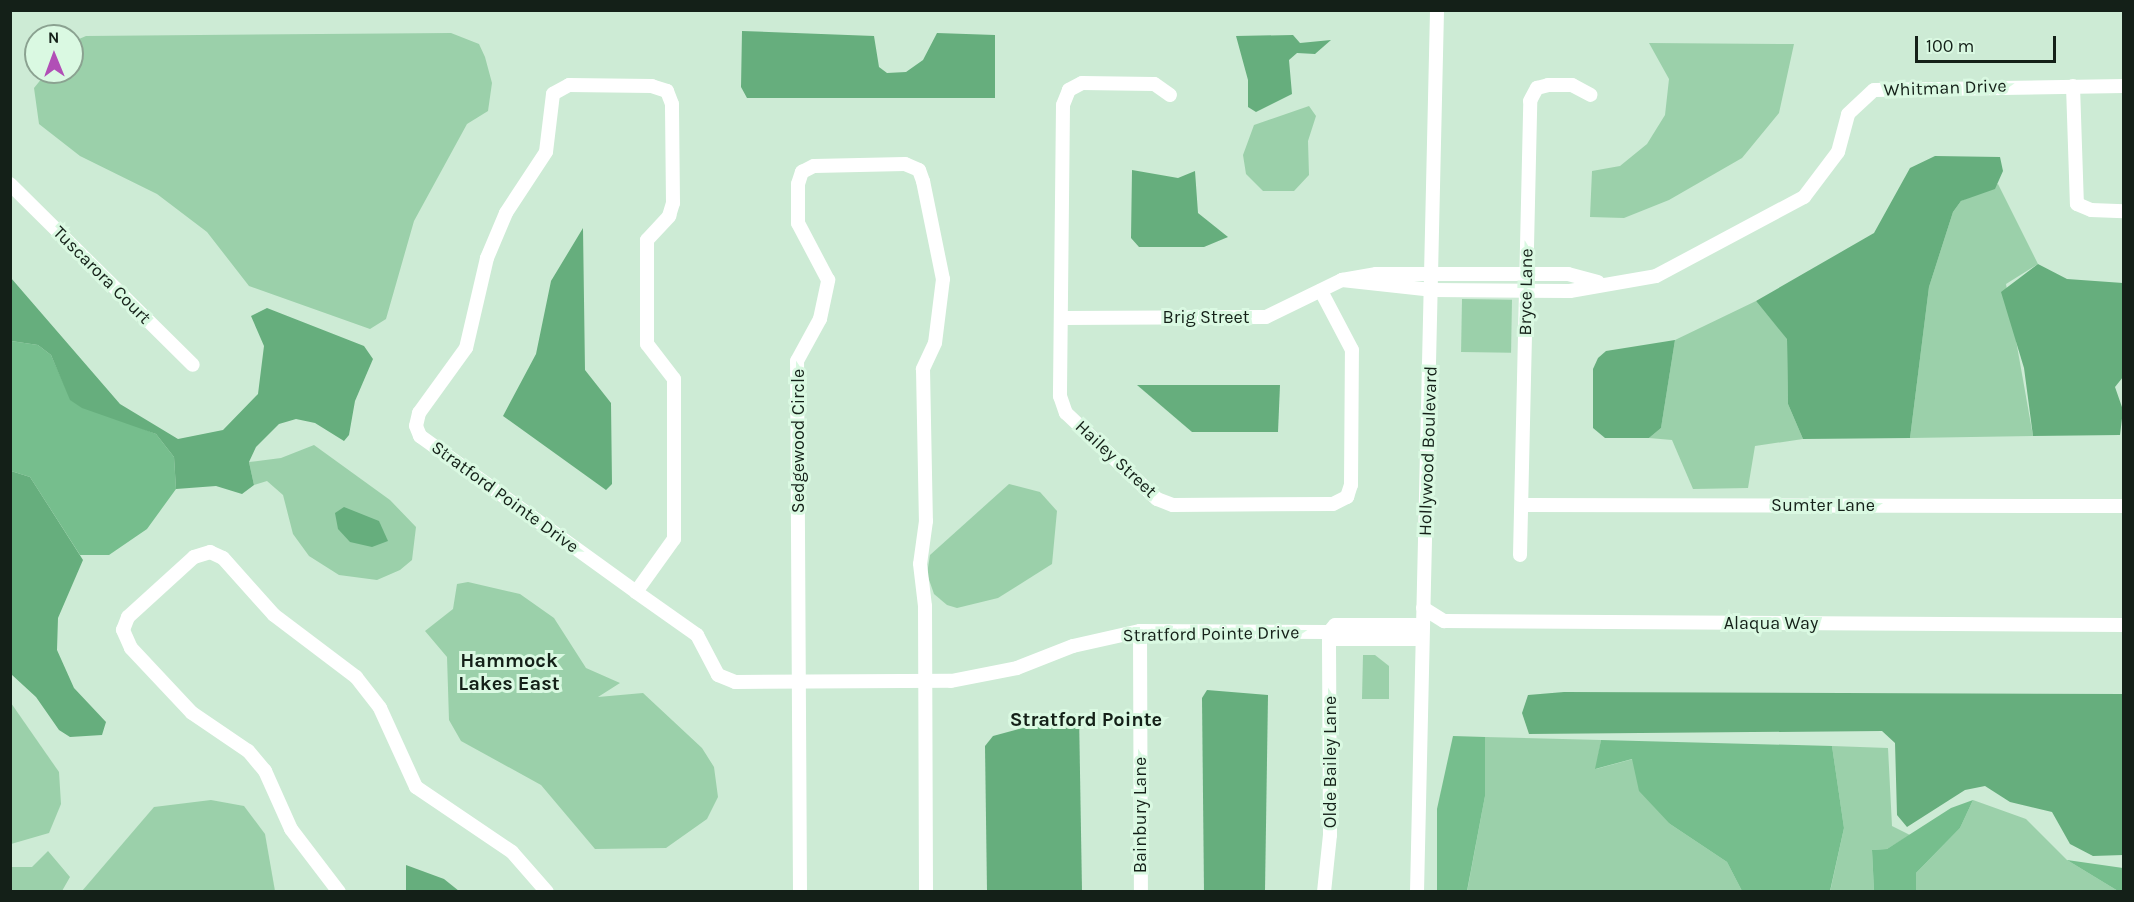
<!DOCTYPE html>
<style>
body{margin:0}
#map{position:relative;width:2134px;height:902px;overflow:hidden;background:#cdebd5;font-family:Karla,sans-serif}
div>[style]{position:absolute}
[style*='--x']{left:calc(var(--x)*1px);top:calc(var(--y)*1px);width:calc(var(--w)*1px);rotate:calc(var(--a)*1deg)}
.green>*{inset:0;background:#9bd0aa;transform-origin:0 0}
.forest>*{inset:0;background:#76be8d}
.water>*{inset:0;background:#66ae7d}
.minor>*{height:14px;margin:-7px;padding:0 7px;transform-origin:7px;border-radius:7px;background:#fff}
span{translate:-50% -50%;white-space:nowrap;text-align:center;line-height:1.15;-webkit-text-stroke:6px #daf9e2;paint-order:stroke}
.street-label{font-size:18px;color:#142018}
.neighbourhood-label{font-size:20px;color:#142018;font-weight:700}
.frame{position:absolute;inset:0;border:12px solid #142018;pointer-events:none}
.north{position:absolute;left:24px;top:24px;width:60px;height:60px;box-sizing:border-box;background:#daf9e2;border:2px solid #8ba291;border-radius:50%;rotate:359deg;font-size:16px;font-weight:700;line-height:24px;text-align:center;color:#142018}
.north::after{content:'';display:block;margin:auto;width:21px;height:27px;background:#b14fb6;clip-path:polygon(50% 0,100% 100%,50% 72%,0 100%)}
.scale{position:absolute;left:1915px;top:36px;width:141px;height:27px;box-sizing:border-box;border:3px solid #142018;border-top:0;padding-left:8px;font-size:18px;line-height:21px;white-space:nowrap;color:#142018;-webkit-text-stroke:4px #daf9e2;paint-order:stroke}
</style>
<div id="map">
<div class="green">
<div style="clip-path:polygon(451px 33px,479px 44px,485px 57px,492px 83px,488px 111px,467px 124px,414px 221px,386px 319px,370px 329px,249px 286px,207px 232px,157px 194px,80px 156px,39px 124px,34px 88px,47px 72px,72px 72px,72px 42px,86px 36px)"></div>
<div style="clip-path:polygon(1649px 43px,1794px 44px,1779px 113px,1742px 158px,1669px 200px,1624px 218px,1590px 217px,1592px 171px,1620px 166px,1647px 144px,1665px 115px,1669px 79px)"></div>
<div style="clip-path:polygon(1309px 106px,1316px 116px,1308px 141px,1309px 175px,1294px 191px,1263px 191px,1246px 174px,1243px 155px,1254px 125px)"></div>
<div style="clip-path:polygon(1998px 184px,2038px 264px,2006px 284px,2033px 436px,1910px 438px,1929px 287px,1953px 212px,1961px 201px)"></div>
<div style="left:1462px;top:299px;width:50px;height:53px;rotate:1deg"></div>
<div style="clip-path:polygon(1756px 301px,1787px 338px,1788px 404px,1803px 439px,1755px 446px,1748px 488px,1693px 489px,1672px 440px,1649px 438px,1661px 428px,1675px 340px)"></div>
<div style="clip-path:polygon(314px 445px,390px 500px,416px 527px,412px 560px,400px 570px,377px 580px,339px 575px,309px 556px,293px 534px,283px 495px,267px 481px,254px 485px,249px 462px,281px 458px)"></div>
<div style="clip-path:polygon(1009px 484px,1040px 492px,1057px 511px,1052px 564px,998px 598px,957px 608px,947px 605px,934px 594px,927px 574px,930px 555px)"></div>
<div style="clip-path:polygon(468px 582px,520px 594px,554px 618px,586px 668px,620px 683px,598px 697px,643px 693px,702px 748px,714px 767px,718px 797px,707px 819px,666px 848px,595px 849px,541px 785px,461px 741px,449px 720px,447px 657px,425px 631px,453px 609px,457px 584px)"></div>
<div style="clip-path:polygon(1363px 655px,1375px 655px,1389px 666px,1389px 699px,1362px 699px)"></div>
<div style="clip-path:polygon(11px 703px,59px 772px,61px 804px,49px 833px,11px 844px)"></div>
<div style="clip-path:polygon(1485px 737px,1601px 740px,1596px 769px,1633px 759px,1670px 824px,1727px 862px,1742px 891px,1467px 892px,1485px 796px)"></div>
<div style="clip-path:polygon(1832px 746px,1888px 748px,1892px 826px,1910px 835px,1887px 849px,1872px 850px,1874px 891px,1830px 892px,1844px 828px)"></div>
<div style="clip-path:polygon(211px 800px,244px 806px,265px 834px,275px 891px,82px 891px,154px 807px)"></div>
<div style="clip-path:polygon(1973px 800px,2026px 819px,2067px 860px,2118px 891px,1916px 892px,1916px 873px,1960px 828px)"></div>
<div style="clip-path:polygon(48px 851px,70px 877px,62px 891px,11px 891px,11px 867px,32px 867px)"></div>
</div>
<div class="forest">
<div style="clip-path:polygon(11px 341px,38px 345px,51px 355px,71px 400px,156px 434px,174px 457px,176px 489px,147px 529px,109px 555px,80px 555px,30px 477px,11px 471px)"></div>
<div style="clip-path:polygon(1453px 736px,1485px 737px,1485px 796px,1467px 891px,1437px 891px,1437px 809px)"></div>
<div style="clip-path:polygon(1601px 740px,1832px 746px,1844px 828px,1830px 891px,1742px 891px,1727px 862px,1670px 824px,1639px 791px,1632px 759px,1595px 769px)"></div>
<div style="clip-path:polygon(1973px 800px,1960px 828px,1916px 873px,1916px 891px,1874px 891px,1872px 850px,1887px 849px,1951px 808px)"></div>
<div style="clip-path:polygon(2067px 860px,2123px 868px,2123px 891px,2118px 891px)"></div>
</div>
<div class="water">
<div style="clip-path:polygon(742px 31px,874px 36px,879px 67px,887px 73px,906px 72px,923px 60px,937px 33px,995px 35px,995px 98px,747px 98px,741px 87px)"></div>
<div style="clip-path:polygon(1293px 35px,1300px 43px,1331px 40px,1315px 54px,1297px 53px,1289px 60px,1292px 94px,1256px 112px,1248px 107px,1248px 80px,1236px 36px)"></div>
<div style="clip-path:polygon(1935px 156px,2000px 157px,2003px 171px,1995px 189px,1961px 201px,1953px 212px,1929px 287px,1910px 438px,1803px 439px,1788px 404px,1787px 339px,1756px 301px,1874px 233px,1910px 168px)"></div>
<div style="clip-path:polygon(1132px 170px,1178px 178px,1195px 171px,1198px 213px,1228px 237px,1204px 247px,1139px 247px,1131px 238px)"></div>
<div style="clip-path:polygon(583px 228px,585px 370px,611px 403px,612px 484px,606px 490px,503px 416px,536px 354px,551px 281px)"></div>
<div style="clip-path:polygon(2038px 264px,2067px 279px,2123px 283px,2123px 377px,2115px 387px,2123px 410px,2120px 435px,2033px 436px,2024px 368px,2001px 292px)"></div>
<div style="clip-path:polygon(11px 278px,120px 404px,178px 439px,223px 430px,258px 394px,264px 346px,251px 316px,267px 308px,364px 346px,373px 359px,355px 401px,349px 435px,344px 441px,315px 423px,296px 419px,279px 424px,256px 447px,249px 462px,254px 485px,242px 494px,216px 486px,176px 489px,174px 457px,156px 434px,82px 408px,70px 400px,51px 355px,38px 345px,11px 341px)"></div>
<div style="clip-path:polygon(1675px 340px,1661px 428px,1649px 438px,1605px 438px,1593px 428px,1593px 369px,1598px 358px,1606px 351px)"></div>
<div style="clip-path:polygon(1137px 385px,1280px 385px,1278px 432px,1192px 432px)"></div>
<div style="clip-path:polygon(11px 471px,30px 477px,83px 560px,58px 618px,57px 650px,74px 688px,106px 722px,102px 735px,70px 737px,59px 730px,36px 697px,11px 674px)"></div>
<div style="clip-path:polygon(344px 507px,379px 521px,388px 541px,372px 547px,350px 542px,338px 529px,335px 513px)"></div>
<div style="clip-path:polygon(1207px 690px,1268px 695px,1265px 891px,1204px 891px,1202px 698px)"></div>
<div style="clip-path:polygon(1564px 692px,2123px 694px,2123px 855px,2093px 856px,2070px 844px,2052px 812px,2010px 802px,1985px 786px,1965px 790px,1907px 827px,1897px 815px,1895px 743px,1882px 731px,1529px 734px,1522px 713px,1528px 695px)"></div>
<div style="clip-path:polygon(1079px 713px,1082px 891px,987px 891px,985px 746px,993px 736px)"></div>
<div style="clip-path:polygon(406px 865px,444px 879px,459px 891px,406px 891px)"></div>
</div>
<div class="minor">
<div style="--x:2073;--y:86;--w:118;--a:88.1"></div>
<div style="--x:2077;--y:204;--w:15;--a:23"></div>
<div style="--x:2091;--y:210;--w:33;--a:2"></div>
<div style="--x:1170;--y:95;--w:19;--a:-145"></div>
<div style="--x:1154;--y:84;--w:72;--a:-179.2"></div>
<div style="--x:1082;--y:83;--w:15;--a:152"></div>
<div style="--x:1069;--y:90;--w:16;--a:112"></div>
<div style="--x:1063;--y:105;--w:291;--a:90.6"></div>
<div style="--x:1060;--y:396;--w:18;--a:71"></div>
<div style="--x:1066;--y:413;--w:125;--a:43.4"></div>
<div style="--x:1157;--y:499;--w:17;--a:21"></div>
<div style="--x:1173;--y:505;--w:160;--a:-0.4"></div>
<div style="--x:1333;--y:504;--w:16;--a:-27"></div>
<div style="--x:1347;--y:497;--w:13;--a:-72"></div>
<div style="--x:1351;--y:485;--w:135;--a:-89.6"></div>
<div style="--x:1352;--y:350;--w:67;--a:-117.7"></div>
<div style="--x:10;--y:184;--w:257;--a:44.7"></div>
<div style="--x:1342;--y:280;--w:92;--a:6.3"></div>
<div style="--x:1433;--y:290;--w:137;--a:0.4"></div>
<div style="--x:1570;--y:291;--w:87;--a:-9.9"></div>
<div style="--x:1656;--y:276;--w:168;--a:-28.1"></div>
<div style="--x:1804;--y:197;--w:56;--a:-52.9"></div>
<div style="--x:1838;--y:152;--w:39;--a:-75"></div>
<div style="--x:1848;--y:114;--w:35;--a:-43"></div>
<div style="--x:1874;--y:90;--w:250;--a:-0.9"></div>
<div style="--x:1062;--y:318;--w:204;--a:-0.3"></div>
<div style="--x:1266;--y:317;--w:85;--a:-26"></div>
<div style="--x:1342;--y:280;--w:35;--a:-10"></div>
<div style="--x:1376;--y:274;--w:192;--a:0"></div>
<div style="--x:1568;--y:274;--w:31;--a:15"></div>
<div style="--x:1523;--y:505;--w:601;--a:0.1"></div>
<div style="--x:1520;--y:555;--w:454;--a:-88.7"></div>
<div style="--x:1530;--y:101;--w:15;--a:-62"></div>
<div style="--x:1537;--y:88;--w:11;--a:-15"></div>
<div style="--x:1548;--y:85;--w:24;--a:0"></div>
<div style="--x:1572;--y:85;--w:21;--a:28"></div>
<div style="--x:636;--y:592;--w:65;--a:-54.4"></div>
<div style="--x:674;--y:539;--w:160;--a:-90"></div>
<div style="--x:674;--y:379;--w:44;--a:-127.6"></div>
<div style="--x:647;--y:344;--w:104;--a:-90"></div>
<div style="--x:647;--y:240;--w:33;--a:-47"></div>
<div style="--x:669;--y:216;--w:14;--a:-73"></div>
<div style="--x:673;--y:203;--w:99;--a:-90.6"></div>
<div style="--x:672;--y:104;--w:14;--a:-111"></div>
<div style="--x:667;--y:91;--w:16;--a:-162"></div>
<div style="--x:652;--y:86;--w:83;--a:-179.3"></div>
<div style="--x:569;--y:85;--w:18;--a:151"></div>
<div style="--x:553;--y:94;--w:58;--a:96.9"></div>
<div style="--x:546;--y:152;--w:73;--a:123.3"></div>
<div style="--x:506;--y:213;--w:49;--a:112.9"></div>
<div style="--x:487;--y:258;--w:92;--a:103.1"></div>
<div style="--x:466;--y:348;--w:80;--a:125.9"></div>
<div style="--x:419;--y:413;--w:13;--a:103"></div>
<div style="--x:416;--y:426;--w:11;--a:68"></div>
<div style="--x:420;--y:436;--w:266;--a:35.8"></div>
<div style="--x:636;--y:592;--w:75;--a:35.2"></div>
<div style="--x:697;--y:635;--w:45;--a:62.3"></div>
<div style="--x:718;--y:675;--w:18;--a:22"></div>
<div style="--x:735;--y:682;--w:216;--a:-0.3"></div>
<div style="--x:951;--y:681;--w:67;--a:-11.1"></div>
<div style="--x:1017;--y:668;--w:60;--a:-21.4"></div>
<div style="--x:1073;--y:646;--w:69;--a:-12.6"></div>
<div style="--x:1140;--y:631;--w:189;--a:0.3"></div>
<div style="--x:1423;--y:608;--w:25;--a:32"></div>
<div style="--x:1444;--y:621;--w:680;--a:0.34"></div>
<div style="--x:1140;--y:631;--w:261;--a:89.8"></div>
<div style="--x:1329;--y:632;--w:9;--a:-49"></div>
<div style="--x:1335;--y:625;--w:88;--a:0"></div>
<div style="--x:1329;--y:632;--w:9;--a:49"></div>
<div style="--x:1335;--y:639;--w:87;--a:0"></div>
<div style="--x:339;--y:892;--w:79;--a:-127.3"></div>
<div style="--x:291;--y:829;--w:64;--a:-114.1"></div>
<div style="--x:265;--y:771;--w:26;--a:-130"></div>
<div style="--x:248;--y:751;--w:68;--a:-145.8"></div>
<div style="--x:192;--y:713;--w:89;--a:-133.2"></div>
<div style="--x:131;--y:648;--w:20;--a:-114"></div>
<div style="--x:123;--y:630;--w:14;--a:-69"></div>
<div style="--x:128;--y:617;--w:89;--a:-42.3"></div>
<div style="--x:194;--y:557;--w:17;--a:-17"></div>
<div style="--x:210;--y:552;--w:14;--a:25"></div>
<div style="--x:223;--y:558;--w:76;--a:48.2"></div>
<div style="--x:274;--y:615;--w:103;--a:37.1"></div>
<div style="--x:356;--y:677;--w:39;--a:52"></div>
<div style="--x:380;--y:708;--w:87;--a:65.5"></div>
<div style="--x:416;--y:787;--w:116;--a:34.1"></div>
<div style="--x:512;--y:852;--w:53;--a:48.8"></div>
<div style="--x:800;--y:892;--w:531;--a:-90.32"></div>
<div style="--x:797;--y:361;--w:48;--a:-61.3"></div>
<div style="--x:820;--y:319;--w:40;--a:-78"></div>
<div style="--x:828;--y:280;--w:64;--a:-117.8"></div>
<div style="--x:798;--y:223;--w:39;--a:-90"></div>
<div style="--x:798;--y:184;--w:13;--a:-72"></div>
<div style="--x:802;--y:172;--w:13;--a:-27"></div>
<div style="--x:814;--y:166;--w:91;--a:-1.3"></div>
<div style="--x:905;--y:164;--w:15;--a:23"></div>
<div style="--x:919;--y:170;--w:12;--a:70"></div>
<div style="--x:923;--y:181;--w:100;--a:78.5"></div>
<div style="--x:943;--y:279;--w:64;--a:97.1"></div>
<div style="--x:935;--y:343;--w:29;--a:115"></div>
<div style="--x:923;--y:369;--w:152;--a:88.9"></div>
<div style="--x:926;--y:521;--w:43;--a:97.9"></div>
<div style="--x:920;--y:564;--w:42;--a:83.2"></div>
<div style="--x:925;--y:606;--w:286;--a:89.8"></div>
<div style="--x:1324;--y:892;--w:57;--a:-84"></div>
<div style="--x:1330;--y:835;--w:203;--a:-90.3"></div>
<div style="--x:1417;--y:892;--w:882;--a:-88.7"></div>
</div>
<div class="street-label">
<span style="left:1945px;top:88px;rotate:-2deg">Whitman Drive</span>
<span style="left:102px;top:275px;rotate:45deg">Tuscarora Court</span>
<span style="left:1526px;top:292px;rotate:-89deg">Bryce Lane</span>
<span style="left:1206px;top:317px">Brig Street</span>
<span style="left:798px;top:441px;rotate:-90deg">Sedgewood Circle</span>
<span style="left:1428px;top:451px;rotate:-88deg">Hollywood Boulevard</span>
<span style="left:1116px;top:459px;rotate:43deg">Hailey Street</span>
<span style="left:505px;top:497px;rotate:36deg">Stratford Pointe Drive</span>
<span style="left:1823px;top:505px">Sumter Lane</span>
<span style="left:1771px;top:623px">Alaqua Way</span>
<span style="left:1211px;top:634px;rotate:-1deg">Stratford Pointe Drive</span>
<span style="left:1330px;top:762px;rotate:-90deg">Olde Bailey Lane</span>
<span style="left:1140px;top:815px;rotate:-90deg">Bainbury Lane</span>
</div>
<div class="neighbourhood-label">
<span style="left:509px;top:672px">Hammock<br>Lakes East</span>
<span style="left:1086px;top:719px">Stratford Pointe</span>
</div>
<div class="frame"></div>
<div class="north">N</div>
<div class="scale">100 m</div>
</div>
